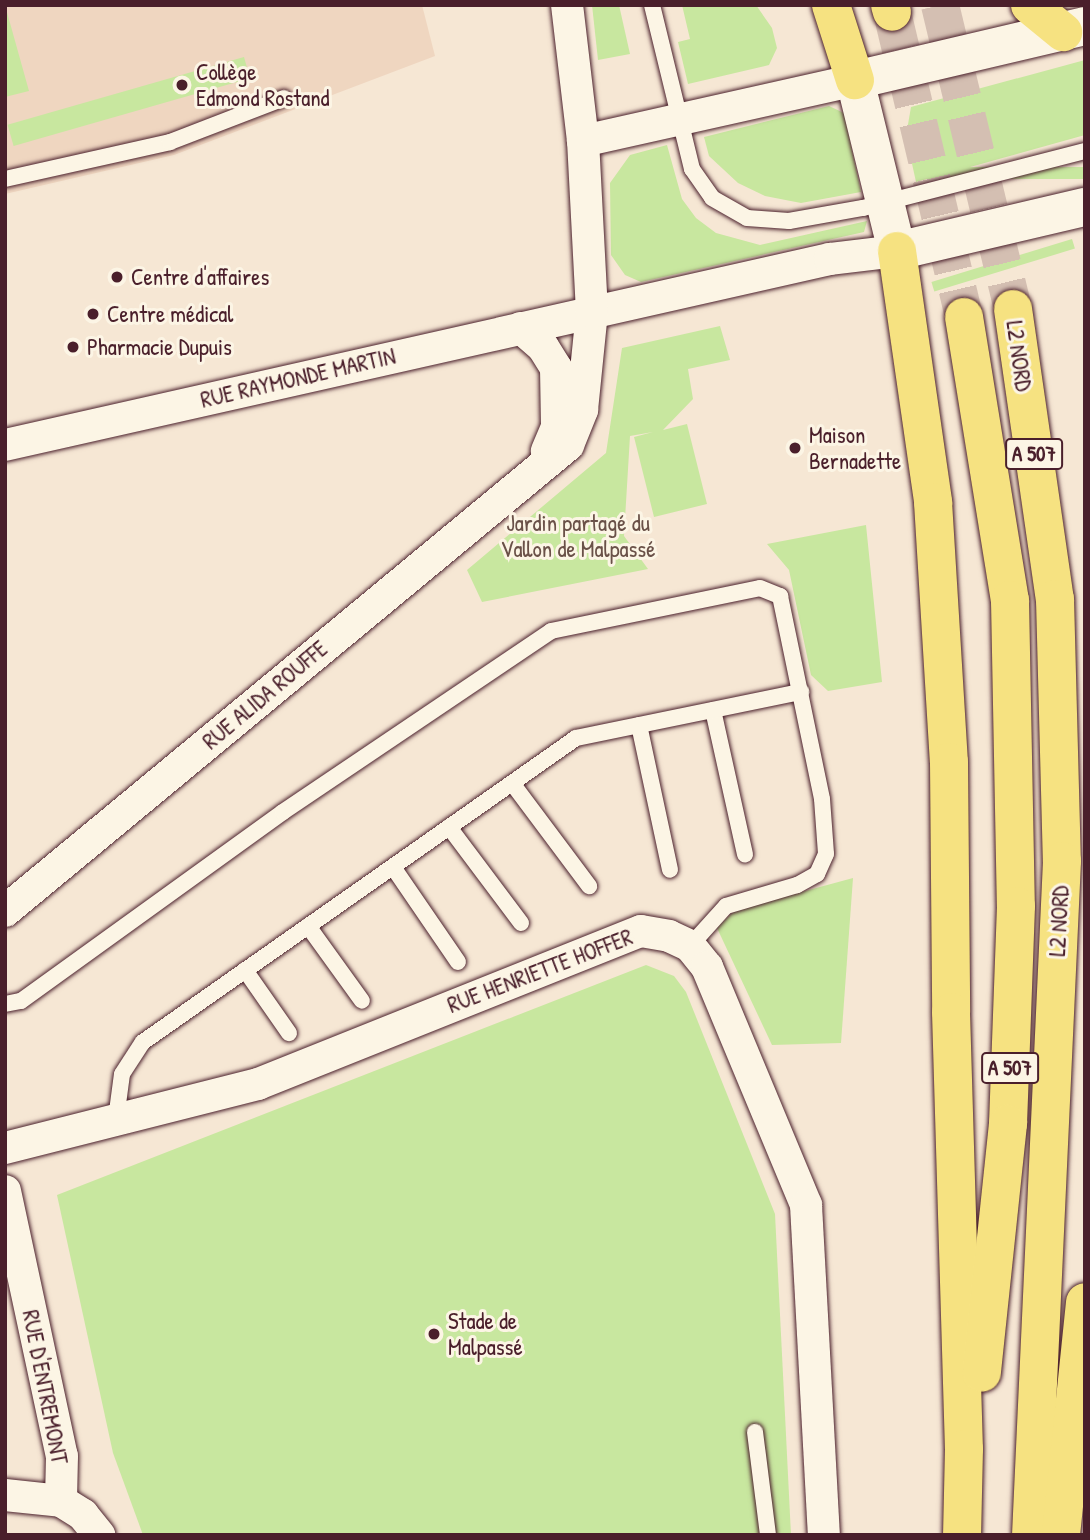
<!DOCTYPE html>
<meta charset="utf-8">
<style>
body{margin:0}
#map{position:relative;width:1090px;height:1540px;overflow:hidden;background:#f6e7d4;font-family:"Patrick Hand",sans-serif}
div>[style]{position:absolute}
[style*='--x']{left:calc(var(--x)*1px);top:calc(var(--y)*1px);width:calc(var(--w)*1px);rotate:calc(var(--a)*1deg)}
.built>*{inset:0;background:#efd6c0}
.green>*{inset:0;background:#c8e79f;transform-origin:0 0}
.motorway-tunnel>*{height:38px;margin-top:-19px;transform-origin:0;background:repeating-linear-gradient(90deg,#d4bfb2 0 38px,transparent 0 57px)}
.roads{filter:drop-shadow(0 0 2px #4a1f2b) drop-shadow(0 0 2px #4a1f2b)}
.service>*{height:16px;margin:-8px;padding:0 8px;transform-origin:8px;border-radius:8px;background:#fcf5e5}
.minor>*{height:32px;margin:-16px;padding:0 16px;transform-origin:16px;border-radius:16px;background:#fcf5e5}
.secondary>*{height:38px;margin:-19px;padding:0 19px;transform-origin:19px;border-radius:19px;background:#fcf5e5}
.motorway>*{height:38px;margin:-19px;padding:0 19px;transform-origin:19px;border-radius:19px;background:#f6e281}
.dots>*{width:19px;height:19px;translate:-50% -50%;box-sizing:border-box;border:4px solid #fcf5e5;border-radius:50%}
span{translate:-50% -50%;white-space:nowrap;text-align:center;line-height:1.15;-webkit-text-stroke:6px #fcf5e5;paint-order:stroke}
.shield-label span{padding:2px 5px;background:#fcf5e5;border:2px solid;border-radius:5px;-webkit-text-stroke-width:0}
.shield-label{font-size:21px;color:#4a1f2b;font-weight:700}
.poi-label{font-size:23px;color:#4a1f2b}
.left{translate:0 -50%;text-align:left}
.street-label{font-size:23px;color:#4a1f2b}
.park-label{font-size:23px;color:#6a5148}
.frame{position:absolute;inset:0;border:7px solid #4a1f2b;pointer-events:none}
</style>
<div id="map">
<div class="built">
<div style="clip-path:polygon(5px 5px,422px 5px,435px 56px,174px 155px,5px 194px)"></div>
</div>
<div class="green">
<div style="clip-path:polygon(5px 5px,29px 91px,5px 97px)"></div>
<div style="clip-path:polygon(592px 5px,619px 5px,630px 54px,598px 60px)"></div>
<div style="clip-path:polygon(682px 5px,756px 5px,772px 28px,777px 48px,769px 65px,688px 84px,678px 42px,690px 39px)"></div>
<div style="left:244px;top:57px;width:22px;height:246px;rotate:74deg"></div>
<div style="clip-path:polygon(1085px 60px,1085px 135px,916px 182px,906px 136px,911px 107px)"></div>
<div style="clip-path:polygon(829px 106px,844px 113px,861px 192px,801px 203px,765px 196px,738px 183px,709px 156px,704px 137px)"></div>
<div style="clip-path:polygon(667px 145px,682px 199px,696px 218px,716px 233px,760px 245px,867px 221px,864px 232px,641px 282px,625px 275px,611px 255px,610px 183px,630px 155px)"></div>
<div style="left:1085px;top:167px;width:12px;height:162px;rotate:90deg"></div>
<div style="left:1072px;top:239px;width:10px;height:147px;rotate:73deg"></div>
<div style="clip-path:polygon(720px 326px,730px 360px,688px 369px,693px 399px,663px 430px,687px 424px,707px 504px,654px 517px,634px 437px,653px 432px,630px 436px,624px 536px,648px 569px,482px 602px,467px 570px,606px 453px,622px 348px)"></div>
<div style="clip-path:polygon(866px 525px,882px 682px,828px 691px,811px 675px,789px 570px,767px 544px)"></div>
<div style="clip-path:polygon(853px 878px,841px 1043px,772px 1045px,717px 928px,735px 910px)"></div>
<div style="clip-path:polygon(646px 965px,674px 976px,686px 992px,775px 1214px,791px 1535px,143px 1535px,113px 1453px,57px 1195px)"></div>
</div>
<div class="motorway-tunnel">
<div style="--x:940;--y:5;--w:313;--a:76.5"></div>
<div style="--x:892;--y:12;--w:313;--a:76.7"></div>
</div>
<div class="roads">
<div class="service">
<div style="--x:652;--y:5;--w:169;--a:76.3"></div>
<div style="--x:692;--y:169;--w:35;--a:55"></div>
<div style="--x:712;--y:198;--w:40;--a:29.7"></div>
<div style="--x:747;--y:218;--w:42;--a:4.1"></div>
<div style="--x:789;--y:221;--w:75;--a:-10"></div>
<div style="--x:863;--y:208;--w:229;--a:-14.4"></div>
<div style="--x:5;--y:179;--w:169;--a:-12.6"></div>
<div style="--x:170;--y:142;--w:122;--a:-21.1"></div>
<div style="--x:713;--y:710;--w:148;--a:77.5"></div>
<div style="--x:639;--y:725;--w:148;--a:77.9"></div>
<div style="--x:512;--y:783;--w:129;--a:53.2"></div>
<div style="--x:449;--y:827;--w:120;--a:53.1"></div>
<div style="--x:393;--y:867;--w:115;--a:55.6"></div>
<div style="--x:308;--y:926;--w:92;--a:54.2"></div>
<div style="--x:245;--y:970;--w:77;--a:55.1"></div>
<div style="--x:5;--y:1004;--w:16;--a:-11"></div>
<div style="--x:21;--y:1001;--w:323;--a:-35.8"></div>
<div style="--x:283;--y:812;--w:323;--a:-34"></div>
<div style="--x:551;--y:631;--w:213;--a:-11.6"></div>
<div style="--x:760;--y:588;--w:22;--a:22"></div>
<div style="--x:780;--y:596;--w:207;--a:78.3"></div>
<div style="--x:822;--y:799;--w:55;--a:85.8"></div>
<div style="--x:826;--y:854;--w:22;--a:114"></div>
<div style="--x:817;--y:874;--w:23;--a:151"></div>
<div style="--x:797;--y:885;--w:74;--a:163.5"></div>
<div style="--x:726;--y:906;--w:54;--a:132"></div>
<div style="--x:116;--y:1119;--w:45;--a:-82.4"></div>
<div style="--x:122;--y:1074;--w:38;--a:-57"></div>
<div style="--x:143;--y:1042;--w:529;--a:-35.07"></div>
<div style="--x:576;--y:738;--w:230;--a:-11.6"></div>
<div style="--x:755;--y:1432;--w:104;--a:82.8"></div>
</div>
<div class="minor">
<div style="--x:583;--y:141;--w:279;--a:-12.6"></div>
<div style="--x:521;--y:328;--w:29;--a:41"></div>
<div style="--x:543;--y:347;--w:25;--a:58"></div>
<div style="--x:556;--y:368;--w:59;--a:89"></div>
<div style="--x:557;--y:427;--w:26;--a:113"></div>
<div style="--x:5;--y:445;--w:846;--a:-12.71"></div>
<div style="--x:830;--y:259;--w:67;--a:-6.8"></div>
<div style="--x:5;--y:911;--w:731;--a:-39.61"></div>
<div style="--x:568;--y:445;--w:38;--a:-68"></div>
<div style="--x:582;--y:410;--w:99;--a:-84.2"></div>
<div style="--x:592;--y:312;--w:171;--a:-93"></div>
<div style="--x:583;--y:141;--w:137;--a:-96.7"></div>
<div style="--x:5;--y:1148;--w:261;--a:-14.2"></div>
<div style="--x:258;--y:1084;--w:412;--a:-21.8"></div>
<div style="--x:641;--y:931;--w:28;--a:10"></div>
<div style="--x:669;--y:936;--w:23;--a:25"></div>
<div style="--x:690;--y:946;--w:27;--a:51"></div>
<div style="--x:707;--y:967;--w:258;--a:67.4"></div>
<div style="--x:806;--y:1205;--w:330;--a:86.9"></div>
<div style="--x:5;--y:1191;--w:271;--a:77.9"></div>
<div style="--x:62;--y:1456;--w:45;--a:91.3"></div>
<div style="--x:5;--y:1495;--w:56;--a:6.1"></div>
<div style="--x:61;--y:1501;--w:26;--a:32"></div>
<div style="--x:83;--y:1515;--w:26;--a:51"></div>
</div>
<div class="secondary">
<div style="--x:1085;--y:26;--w:236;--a:166.8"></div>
<div style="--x:855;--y:80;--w:176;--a:76.2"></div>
<div style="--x:897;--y:251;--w:193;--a:-13.2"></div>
</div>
<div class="motorway">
<div style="--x:831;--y:5;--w:79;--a:72.3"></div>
<div style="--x:890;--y:5;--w:7;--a:74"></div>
<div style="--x:1030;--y:5;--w:43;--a:39.3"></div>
<div style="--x:897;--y:251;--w:254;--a:81.8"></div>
<div style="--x:933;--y:502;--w:260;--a:86.5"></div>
<div style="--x:949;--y:762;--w:250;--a:89.5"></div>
<div style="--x:951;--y:1012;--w:437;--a:88.3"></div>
<div style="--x:964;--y:1449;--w:86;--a:91.3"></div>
<div style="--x:1013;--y:309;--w:293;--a:81.8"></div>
<div style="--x:1055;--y:599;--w:262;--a:88.5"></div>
<div style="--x:1062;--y:861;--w:675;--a:92.63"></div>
<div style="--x:964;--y:317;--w:287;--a:80.8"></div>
<div style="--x:1010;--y:600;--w:306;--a:88.9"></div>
<div style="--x:1016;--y:906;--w:218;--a:92.1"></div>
<div style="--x:1008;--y:1124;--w:250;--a:96"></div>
<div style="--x:1061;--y:1535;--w:234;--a:-84.1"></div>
</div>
</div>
<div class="dots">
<div style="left:182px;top:85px;background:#4a1f2b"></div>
<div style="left:117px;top:277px;background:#4a1f2b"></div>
<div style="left:93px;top:314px;background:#4a1f2b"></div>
<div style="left:73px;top:347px;background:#4a1f2b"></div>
<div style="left:795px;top:448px;background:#4a1f2b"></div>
<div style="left:434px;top:1334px;background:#4a1f2b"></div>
</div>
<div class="shield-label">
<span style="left:1034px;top:454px">A 507</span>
<span style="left:1010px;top:1068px">A 507</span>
</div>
<div class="poi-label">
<span class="left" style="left:196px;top:85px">Collège<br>Edmond Rostand</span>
<span class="left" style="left:131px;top:277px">Centre d'affaires</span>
<span class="left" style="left:107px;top:314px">Centre médical</span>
<span class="left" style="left:87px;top:347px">Pharmacie Dupuis</span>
<span class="left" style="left:809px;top:448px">Maison<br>Bernadette</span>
<span class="left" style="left:448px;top:1334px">Stade de<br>Malpassé</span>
</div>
<div class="street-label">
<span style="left:1019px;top:356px;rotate:82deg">L2 NORD</span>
<span style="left:298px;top:378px;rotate:-13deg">RUE RAYMONDE MARTIN</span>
<span style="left:265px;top:695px;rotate:-40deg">RUE ALIDA ROUFFE</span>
<span style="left:1059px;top:921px;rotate:-87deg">L2 NORD</span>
<span style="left:540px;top:971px;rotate:-21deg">RUE HENRIETTE HOFFER</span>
<span style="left:45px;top:1387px;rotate:79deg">RUE D'ENTREMONT</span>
</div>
<div class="park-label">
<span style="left:578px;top:536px">Jardin partagé du<br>Vallon de Malpassé</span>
</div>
<div class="frame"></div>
</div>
